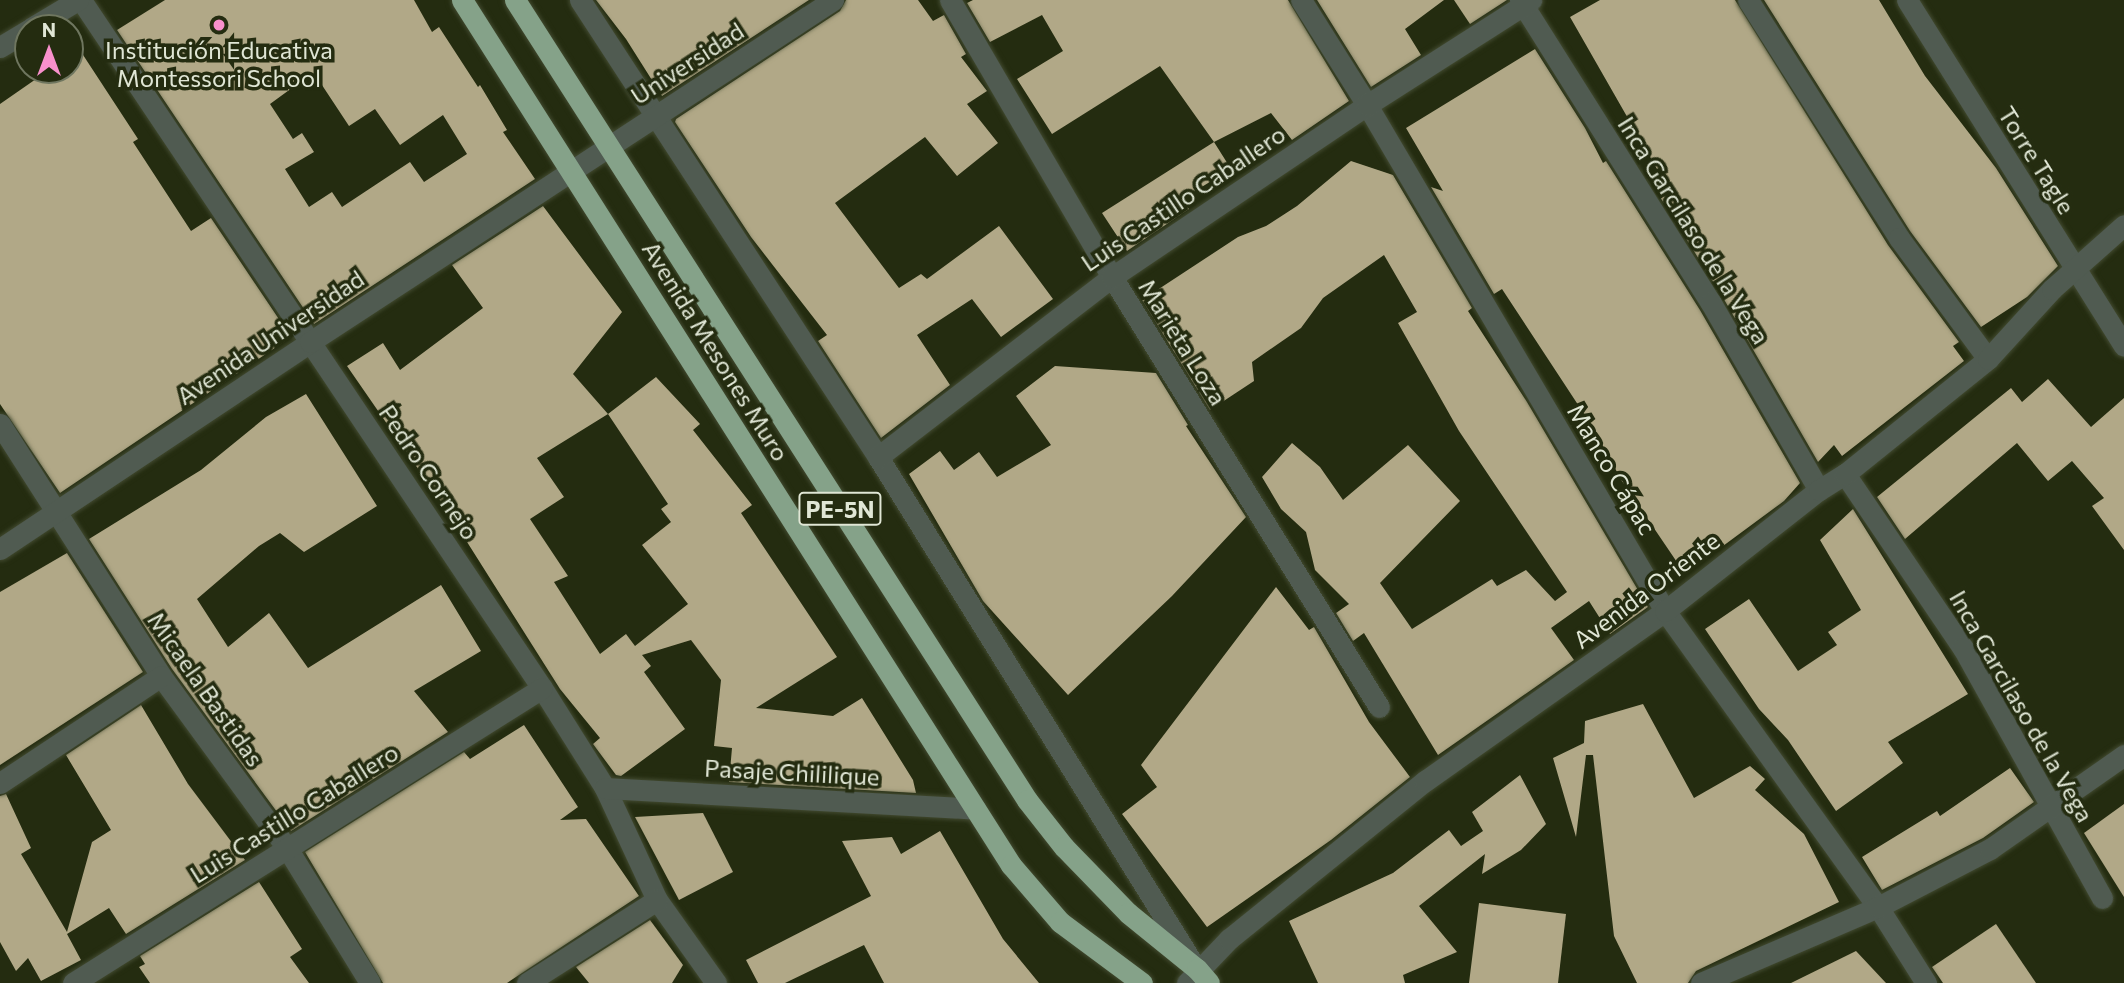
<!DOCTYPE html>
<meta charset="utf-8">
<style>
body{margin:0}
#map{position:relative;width:2124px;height:983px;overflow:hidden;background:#242c10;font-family:Commissioner,sans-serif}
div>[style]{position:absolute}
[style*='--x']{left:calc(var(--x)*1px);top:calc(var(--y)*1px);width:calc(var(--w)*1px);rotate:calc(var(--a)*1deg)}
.building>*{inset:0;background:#b1a887}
.roads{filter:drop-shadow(0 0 2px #424a30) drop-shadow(0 0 2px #424a30)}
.minor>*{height:21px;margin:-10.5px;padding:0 10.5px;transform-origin:10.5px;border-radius:10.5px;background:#505b51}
.highway>*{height:21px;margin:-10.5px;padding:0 10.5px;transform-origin:10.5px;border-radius:10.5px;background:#85a289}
.dots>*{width:19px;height:19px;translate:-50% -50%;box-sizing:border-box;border:4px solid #242c10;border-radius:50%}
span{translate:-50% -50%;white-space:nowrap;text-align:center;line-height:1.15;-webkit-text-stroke:7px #242c10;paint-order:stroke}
.shield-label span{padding:2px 5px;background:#242c10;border:2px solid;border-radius:5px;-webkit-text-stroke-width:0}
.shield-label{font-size:23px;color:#e0e6d5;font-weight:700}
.poi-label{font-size:24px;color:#e0e6d5}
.street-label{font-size:24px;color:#e0e6d5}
.north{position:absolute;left:14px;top:14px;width:70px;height:70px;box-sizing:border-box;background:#242c10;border:2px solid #6f765f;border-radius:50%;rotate:0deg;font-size:19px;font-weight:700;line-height:28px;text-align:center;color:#e0e6d5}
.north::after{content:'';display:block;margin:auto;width:24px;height:32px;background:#f890cc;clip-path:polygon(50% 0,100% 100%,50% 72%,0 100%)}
</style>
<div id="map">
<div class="building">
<div style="clip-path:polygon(evenodd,165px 0,414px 0,432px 32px,439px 27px,478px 87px,480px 85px,507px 130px,503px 132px,535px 179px,314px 324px,117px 30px,165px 0,316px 76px,349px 126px,375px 109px,400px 145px,443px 115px,467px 154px,424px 182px,410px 162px,342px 207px,332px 192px,309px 207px,285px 169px,314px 152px,302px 133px,293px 139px,270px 104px,307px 77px,309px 80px,316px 76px)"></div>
<div style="clip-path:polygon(596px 0,809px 0,662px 96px,626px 39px)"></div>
<div style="clip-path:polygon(846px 0,918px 0,933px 21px,944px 15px,966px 54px,961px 57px,987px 91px,967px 104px,998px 143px,957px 176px,925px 137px,835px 203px,899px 288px,921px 274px,927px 279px,999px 226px,1053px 299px,1001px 337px,972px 299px,917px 335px,950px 385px,881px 438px,818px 341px,827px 335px,751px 237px,675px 122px,676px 119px,840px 11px)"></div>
<div style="clip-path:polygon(973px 0,1288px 0,1349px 101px,1292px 140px,1271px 113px,1214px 142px,1160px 66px,1052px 134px,1017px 79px,1063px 51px,1042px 15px,990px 42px,967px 3px)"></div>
<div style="clip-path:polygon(1317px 0,1444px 0,1405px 29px,1421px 55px,1371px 87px)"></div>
<div style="clip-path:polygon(1454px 0,1507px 0,1470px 24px)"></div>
<div style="clip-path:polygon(1600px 0,1735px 0,1888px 245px,1959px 342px,1953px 346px,1964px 361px,1842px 456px,1834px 445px,1818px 462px,1722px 296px,1655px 189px,1665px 183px,1570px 17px)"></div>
<div style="clip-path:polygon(1764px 0,1879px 0,1925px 76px,1996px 168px,2058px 266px,2027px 297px,1981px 327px,1910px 231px)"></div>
<div style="clip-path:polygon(70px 35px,138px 139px,133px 142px,191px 231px,211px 218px,291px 337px,60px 493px,0 404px,0 104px,49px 70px,70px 70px)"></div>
<div style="clip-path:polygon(1535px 49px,1585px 128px,1603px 163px,1606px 161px,1700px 310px,1800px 483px,1784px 501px,1685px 574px,1622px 481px,1590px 423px,1502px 289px,1494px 294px,1431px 187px,1443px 191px,1406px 128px)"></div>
<div style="clip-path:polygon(1214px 142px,1231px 169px,1182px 199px,1189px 209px,1127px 251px,1102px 213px)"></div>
<div style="clip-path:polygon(1351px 161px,1393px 175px,1472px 308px,1468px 311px,1527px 402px,1648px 607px,1610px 634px,1589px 601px,1551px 628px,1574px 660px,1438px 755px,1364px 633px,1353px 641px,1336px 613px,1349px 604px,1315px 570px,1306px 532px,1281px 509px,1262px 477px,1292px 443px,1320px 467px,1343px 500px,1408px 445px,1460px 501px,1380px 583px,1412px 629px,1492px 579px,1497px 586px,1526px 570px,1555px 601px,1567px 592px,1459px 431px,1398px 323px,1417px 312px,1384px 255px,1323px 298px,1301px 328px,1252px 362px,1254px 381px,1210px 410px,1142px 300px,1238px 237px,1266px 226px,1297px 206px)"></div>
<div style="clip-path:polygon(evenodd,543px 206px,622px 312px,573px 374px,608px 414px,656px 377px,700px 424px,693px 430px,752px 505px,741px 513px,837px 657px,756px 708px,833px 716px,862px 698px,913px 780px,916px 793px,729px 782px,732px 748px,714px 746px,721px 680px,691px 640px,642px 655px,651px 666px,644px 672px,685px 729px,621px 776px,616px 775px,593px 744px,600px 738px,560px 689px,450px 515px,347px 366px,383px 343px,400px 370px,483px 308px,452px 265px,543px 206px,608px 414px,668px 504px,661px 509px,671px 522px,642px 545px,688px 604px,635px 646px,626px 634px,600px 654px,554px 582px,568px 576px,530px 519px,564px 497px,537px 458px,608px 414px)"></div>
<div style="clip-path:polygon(1055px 366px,1156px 373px,1188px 425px,1186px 426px,1246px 517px,1172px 596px,1068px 695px,983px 601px,909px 474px,940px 451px,954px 470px,979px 452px,997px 477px,1051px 445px,1016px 396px)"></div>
<div style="clip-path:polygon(2048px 379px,2091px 427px,2124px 398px,2124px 550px,2092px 506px,2104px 498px,2072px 461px,2048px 481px,2017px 443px,1905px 539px,1877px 497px,2011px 388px,2022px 402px)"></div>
<div style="clip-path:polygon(306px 394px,377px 506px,304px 552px,280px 533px,259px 546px,197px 599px,228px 647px,269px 613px,308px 668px,441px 585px,481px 651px,414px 691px,448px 732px,291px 831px,172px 669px,89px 539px,201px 470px,266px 417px)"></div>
<div style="clip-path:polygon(1853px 509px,1968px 694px,1888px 742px,1903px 763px,1836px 811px,1788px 740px,1759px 709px,1705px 629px,1749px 599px,1798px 671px,1837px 645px,1828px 632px,1861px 610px,1820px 540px)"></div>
<div style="clip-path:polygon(67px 553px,143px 672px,0 765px,0 592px)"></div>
<div style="clip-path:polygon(1276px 587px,1309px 630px,1314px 627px,1369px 722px,1410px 777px,1331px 840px,1207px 927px,1122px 814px,1157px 787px,1141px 765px)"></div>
<div style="clip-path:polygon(1643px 704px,1694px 798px,1750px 766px,1765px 779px,1755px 790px,1804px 834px,1839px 902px,1696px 971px,1688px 983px,1637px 983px,1614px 936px,1593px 755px,1586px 755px,1576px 837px,1553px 758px,1584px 743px,1585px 721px)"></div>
<div style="clip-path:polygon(141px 705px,188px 784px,245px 860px,126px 934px,109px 908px,67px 934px,81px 960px,41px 981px,28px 958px,16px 971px,0 942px,0 796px,6px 794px,31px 848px,21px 854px,67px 932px,92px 842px,111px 830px,66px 755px)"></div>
<div style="clip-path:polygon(524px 725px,578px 807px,560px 820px,586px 819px,639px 896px,507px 983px,383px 983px,305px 852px,464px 752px,470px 759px)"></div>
<div style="clip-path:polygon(2010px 768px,2034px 802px,1983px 838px,1882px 890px,1862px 857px,1937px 811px,1940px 816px)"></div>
<div style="clip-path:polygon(1520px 775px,1546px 824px,1521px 850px,1482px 874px,1485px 854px,1419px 906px,1457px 952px,1403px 975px,1405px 983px,1318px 983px,1289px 921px,1393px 873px,1449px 830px,1461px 846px,1483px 831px,1472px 812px)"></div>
<div style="clip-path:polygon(2124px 804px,2124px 897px,2084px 833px)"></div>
<div style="clip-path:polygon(703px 813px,733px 872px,679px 900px,635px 817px)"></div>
<div style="clip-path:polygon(940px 831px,1003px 939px,1039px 983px,884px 983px,864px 945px,785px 983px,758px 983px,746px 960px,871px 896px,842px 841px,892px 837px,901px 854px)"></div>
<div style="clip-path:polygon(259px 882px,302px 949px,290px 957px,309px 983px,150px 983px,139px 967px,145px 964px,140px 956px)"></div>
<div style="clip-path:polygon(1479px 903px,1566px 914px,1558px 983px,1469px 983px)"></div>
<div style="clip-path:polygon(650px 920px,683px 965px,672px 983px,589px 983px,576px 967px)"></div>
<div style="clip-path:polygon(1996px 924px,2036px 983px,1943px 983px,1932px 967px)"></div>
<div style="clip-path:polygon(1856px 951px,1886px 983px,1791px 983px)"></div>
</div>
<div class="roads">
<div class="minor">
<div style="--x:81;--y:0;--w:828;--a:56.18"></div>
<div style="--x:542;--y:688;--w:118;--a:57.8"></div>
<div style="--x:605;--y:788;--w:123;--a:65.1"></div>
<div style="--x:657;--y:900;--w:102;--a:54.6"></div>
<div style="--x:580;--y:0;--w:546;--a:56.89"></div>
<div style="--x:878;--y:457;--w:598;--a:58.12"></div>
<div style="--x:950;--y:0;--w:321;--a:59.7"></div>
<div style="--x:1112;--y:277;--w:506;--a:58.16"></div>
<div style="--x:1301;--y:0;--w:124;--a:57.8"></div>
<div style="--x:1367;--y:105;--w:587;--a:59.5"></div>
<div style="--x:1665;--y:611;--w:365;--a:54.3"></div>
<div style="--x:1878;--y:907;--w:90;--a:57.7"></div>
<div style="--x:1520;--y:0;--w:358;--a:57.8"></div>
<div style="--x:1711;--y:303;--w:216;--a:60"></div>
<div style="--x:1748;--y:0;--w:282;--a:57.6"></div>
<div style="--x:1899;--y:238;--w:150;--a:53.7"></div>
<div style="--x:1907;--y:0;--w:408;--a:57.9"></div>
<div style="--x:31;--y:28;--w:55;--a:-30.8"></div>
<div style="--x:0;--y:47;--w:33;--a:-31"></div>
<div style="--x:0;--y:424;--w:299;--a:57.4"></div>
<div style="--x:161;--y:676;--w:213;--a:53.8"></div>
<div style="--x:287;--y:848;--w:158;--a:58.4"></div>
<div style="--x:878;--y:457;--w:295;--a:-37.6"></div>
<div style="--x:1112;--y:277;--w:308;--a:-34"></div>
<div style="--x:1367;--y:105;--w:195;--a:-32.6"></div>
<div style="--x:1845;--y:474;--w:210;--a:55.9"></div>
<div style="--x:1963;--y:648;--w:286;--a:60.9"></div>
<div style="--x:0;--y:549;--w:373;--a:-33.7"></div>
<div style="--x:310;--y:342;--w:625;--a:-33.18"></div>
<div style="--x:0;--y:783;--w:193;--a:-33.6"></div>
<div style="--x:605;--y:788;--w:371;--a:3.2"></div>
<div style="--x:73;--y:983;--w:554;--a:-32.17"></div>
<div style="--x:527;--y:983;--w:154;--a:-32.6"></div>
<div style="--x:1187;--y:983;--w:61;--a:-46.3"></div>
<div style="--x:1229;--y:939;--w:252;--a:-38.9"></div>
<div style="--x:1425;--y:781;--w:294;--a:-35.3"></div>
<div style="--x:1665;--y:611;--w:196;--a:-38.2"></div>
<div style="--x:1819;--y:490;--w:31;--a:-32"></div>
<div style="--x:1845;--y:474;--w:184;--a:-38.8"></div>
<div style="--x:1988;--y:359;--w:95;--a:-47.6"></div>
<div style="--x:2052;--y:289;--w:96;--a:-41.6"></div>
<div style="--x:1701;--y:983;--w:193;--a:-23.2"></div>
<div style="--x:1878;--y:907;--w:126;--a:-27.4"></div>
<div style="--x:1990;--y:849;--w:164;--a:-35"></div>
</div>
<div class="highway">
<div style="--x:462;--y:0;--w:1025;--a:57.6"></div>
<div style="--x:1011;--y:865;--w:75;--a:49.3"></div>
<div style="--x:1060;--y:922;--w:102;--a:36.6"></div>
<div style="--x:515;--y:0;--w:950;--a:57.38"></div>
<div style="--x:1027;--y:800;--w:60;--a:51.8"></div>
<div style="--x:1064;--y:847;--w:92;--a:45.9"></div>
<div style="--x:1128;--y:913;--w:89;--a:39.1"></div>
<div style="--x:1197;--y:969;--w:18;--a:49"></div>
</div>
</div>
<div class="dots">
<div style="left:219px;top:25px;background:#f890cc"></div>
</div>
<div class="shield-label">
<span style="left:840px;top:509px">PE-5N</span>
</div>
<div class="poi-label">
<span style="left:219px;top:64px">Institución Educativa<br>Montessori School</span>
</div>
<div class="street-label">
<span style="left:687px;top:63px;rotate:-33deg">Universidad</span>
<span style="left:2037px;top:160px;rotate:58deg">Torre Tagle</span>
<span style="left:1183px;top:198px;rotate:-34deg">Luis Castillo Caballero</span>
<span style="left:1694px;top:230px;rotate:58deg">Inca Garcilaso de la Vega</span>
<span style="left:270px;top:337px;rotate:-34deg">Avenida Universidad</span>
<span style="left:1183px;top:342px;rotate:58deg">Marieta Loza</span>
<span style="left:716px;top:351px;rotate:58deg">Avenida Mesones Muro</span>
<span style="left:1612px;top:469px;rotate:59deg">Manco Cápac</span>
<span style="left:429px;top:472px;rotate:56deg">Pedro Cornejo</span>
<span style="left:1646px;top:590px;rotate:-37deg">Avenida Oriente</span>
<span style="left:206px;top:689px;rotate:55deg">Micaela Bastidas</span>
<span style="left:2022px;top:706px;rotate:60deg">Inca Garcilaso de la Vega</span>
<span style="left:792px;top:772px;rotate:3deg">Pasaje Chililique</span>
<span style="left:294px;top:813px;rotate:-32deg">Luis Castillo Caballero</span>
</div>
<div class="north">N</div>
</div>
